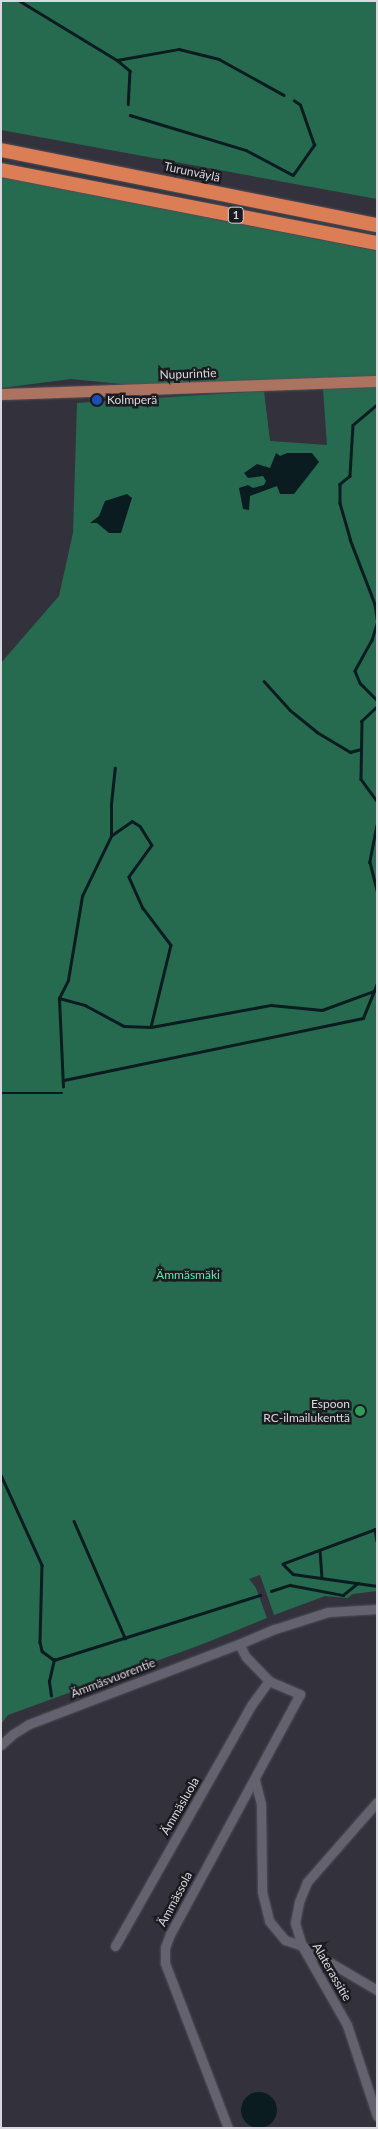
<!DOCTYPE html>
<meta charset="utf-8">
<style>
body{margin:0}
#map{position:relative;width:378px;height:2129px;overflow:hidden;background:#33323c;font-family:Lato,sans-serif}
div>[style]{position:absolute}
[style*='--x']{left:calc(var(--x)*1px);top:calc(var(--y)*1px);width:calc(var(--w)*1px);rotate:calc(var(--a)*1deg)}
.green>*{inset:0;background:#266b50}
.water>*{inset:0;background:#0b1c20}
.round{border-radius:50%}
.stream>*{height:2.5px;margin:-1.25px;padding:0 1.25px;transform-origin:1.25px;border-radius:1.25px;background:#0b1c20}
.roads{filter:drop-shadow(0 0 1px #504f58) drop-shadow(0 0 1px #504f58)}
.minor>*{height:9px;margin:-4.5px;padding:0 4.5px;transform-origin:4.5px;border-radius:4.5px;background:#64626e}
.major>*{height:11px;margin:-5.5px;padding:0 5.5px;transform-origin:5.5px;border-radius:5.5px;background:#ab7360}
.highway>*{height:14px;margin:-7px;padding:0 7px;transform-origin:7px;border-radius:7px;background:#db7e56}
.dots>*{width:14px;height:14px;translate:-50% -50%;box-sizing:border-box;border:2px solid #1b1a1f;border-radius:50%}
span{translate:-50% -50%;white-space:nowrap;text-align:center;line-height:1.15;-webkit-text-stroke:5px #1b1a1f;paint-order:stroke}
.shield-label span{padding:1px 4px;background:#1b1a1f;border:1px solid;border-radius:4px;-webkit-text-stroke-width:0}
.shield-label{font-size:11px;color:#d9d8df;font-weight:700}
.street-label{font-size:12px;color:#d9d8df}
.poi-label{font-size:12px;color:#d9d8df}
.left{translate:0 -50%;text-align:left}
.right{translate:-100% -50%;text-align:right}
.park-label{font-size:12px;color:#59e9b1}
.frame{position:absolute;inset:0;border:2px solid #d9d8df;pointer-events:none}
</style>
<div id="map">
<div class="green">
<div style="clip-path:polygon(1px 1px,377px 1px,377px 199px,1px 130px)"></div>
<div style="clip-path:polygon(1px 177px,377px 251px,377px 377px,132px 385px,71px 379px,1px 388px)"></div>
<div style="clip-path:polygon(377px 387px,377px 1591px,353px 1594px,347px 1598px,325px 1596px,274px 1615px,260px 1575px,249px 1579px,256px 1588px,267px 1618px,203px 1644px,8px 1715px,1px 1724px,1px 663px,59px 596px,73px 533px,77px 403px,264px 391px,270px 441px,327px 445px,323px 389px)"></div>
</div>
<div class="water">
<div style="clip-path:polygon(276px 453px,280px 456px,287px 453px,312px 453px,319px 462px,294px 494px,280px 494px,277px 486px,250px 496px,249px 510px,243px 509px,239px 488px,248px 485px,253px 488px,264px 485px,266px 481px,263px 476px,248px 478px,244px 473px,257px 464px,270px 468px)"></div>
<div style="clip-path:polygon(127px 494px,132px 498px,121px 533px,109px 533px,97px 523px,90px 523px,99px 516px,105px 501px)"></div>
<div class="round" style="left:241px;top:2092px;width:36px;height:36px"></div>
</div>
<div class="stream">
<div style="--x:20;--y:1;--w:114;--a:31.3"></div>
<div style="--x:117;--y:60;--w:63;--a:-10.1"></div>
<div style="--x:179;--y:49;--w:41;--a:14"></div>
<div style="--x:219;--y:59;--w:74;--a:29"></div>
<div style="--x:117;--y:60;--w:17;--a:40"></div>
<div style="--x:130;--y:71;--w:33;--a:93"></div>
<div style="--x:130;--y:115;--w:121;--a:16.8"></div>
<div style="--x:246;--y:150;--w:53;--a:28"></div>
<div style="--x:293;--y:175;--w:37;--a:-55"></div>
<div style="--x:314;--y:145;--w:42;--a:-109.3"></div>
<div style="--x:300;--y:105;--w:7;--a:-146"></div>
<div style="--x:377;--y:405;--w:31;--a:140"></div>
<div style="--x:353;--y:425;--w:51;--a:93.4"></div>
<div style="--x:350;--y:476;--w:13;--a:141"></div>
<div style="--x:340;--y:484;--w:19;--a:90"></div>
<div style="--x:340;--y:503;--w:37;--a:74"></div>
<div style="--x:350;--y:539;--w:70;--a:69"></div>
<div style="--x:375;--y:604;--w:15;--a:82"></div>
<div style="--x:377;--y:624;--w:17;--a:107"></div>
<div style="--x:372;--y:640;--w:35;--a:119"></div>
<div style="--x:355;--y:671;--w:13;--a:67"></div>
<div style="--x:360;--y:683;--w:24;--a:45"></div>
<div style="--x:264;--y:681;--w:39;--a:48"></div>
<div style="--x:290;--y:710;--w:35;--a:39"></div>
<div style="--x:317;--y:732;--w:39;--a:31"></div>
<div style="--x:350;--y:752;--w:11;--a:-15"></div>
<div style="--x:377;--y:707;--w:21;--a:137"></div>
<div style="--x:362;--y:721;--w:58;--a:91"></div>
<div style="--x:361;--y:779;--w:27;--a:54"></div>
<div style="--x:377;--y:825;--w:38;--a:101"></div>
<div style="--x:370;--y:862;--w:29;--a:76"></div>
<div style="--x:112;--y:835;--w:24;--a:-35"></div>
<div style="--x:132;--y:821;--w:9;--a:32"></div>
<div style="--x:140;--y:826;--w:22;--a:58"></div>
<div style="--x:152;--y:845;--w:39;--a:126"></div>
<div style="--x:129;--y:877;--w:34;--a:66"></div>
<div style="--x:143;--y:908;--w:46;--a:52.9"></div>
<div style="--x:171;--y:945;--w:84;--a:103.7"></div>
<div style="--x:59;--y:998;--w:27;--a:15"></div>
<div style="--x:85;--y:1005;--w:44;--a:28.3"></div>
<div style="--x:124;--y:1026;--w:27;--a:2"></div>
<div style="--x:151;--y:1027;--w:122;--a:-10.4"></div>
<div style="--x:271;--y:1005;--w:51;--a:5.6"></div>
<div style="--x:322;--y:1010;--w:55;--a:-20.1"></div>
<div style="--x:64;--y:1080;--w:305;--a:-11.7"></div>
<div style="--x:363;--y:1018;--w:38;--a:-68"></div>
<div style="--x:63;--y:1087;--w:89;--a:-92.6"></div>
<div style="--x:59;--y:998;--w:20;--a:-63"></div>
<div style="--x:68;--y:980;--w:85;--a:-80.5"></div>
<div style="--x:82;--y:896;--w:67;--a:-64.2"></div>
<div style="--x:111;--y:836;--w:32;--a:-90"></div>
<div style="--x:111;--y:804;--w:36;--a:-84"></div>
<div style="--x:1;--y:1093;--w:61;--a:0"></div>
<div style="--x:1;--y:1475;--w:99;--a:65.5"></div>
<div style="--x:42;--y:1565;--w:77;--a:91.5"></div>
<div style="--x:40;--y:1642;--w:9;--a:77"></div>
<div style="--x:42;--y:1651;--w:15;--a:37"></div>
<div style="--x:74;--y:1521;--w:128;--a:66.4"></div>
<div style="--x:375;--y:1529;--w:12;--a:81"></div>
<div style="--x:377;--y:1529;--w:100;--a:159.6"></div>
<div style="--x:283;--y:1564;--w:14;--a:45"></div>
<div style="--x:293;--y:1574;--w:85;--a:8.1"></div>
<div style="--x:320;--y:1550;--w:28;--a:86"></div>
<div style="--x:271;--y:1591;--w:20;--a:-18"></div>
<div style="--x:290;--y:1585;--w:54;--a:10.7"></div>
<div style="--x:343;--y:1595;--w:19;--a:-39"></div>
<div style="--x:51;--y:1696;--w:15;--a:-98"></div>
<div style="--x:49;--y:1681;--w:22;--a:-77"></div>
<div style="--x:54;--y:1660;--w:216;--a:-17.5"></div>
</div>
<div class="roads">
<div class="minor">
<div style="--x:239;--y:1644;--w:39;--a:-23"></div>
<div style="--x:275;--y:1629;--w:56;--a:-17.8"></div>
<div style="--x:328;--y:1612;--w:49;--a:-3.5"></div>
<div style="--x:1;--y:1745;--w:16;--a:-43"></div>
<div style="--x:13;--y:1734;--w:19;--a:-32"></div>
<div style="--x:29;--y:1724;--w:225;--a:-20.9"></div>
<div style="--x:239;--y:1644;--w:15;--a:62"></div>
<div style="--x:246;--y:1657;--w:33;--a:46"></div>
<div style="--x:269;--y:1681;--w:34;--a:23"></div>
<div style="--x:300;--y:1694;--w:273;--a:118.4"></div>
<div style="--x:170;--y:1934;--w:15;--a:110"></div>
<div style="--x:165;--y:1948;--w:15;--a:90"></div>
<div style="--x:165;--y:1963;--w:177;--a:69.1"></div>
<div style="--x:255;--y:1780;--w:25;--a:76"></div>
<div style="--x:261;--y:1804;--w:88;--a:89.3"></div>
<div style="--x:262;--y:1892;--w:30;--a:76"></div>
<div style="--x:269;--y:1921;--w:25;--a:50"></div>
<div style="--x:285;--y:1940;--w:18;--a:19"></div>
<div style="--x:302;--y:1946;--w:87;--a:30.4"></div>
<div style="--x:377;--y:1802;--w:106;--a:131.2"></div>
<div style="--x:307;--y:1882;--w:22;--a:112"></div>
<div style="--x:299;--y:1902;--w:21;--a:101"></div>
<div style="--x:295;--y:1923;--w:24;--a:73"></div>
<div style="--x:302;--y:1946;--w:91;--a:60.3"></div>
<div style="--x:347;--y:2025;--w:96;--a:71.8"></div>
<div style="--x:115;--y:1946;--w:278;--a:-60.5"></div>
<div style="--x:252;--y:1704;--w:29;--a:-54"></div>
</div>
<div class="major">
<div style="--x:1;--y:394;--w:376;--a:-2"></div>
</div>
<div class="highway">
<div style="--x:1;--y:150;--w:383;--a:11.3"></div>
<div style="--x:1;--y:170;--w:383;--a:11"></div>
</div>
</div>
<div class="dots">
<div style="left:97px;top:400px;background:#1a4fb4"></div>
<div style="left:360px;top:1411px;background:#2e9e5b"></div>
</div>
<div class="shield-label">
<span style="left:236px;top:215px">1</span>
</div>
<div class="street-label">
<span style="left:192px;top:172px;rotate:12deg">Turunväylä</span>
<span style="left:188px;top:374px;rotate:-2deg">Nupurintie</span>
<span style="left:113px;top:1678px;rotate:-21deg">Ämmäsvuorentie</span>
<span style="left:180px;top:1806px;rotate:-60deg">Ämmäsluola</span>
<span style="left:175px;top:1899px;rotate:-62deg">Ämmässola</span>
<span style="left:332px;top:1972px;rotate:60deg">Alaterassitie</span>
</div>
<div class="poi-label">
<span class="left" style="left:107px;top:400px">Kolmperä</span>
<span class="right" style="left:350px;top:1411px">Espoon<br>RC-ilmailukenttä</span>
</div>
<div class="park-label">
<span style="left:188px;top:1275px">Ämmäsmäki</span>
</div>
<div class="frame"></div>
</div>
